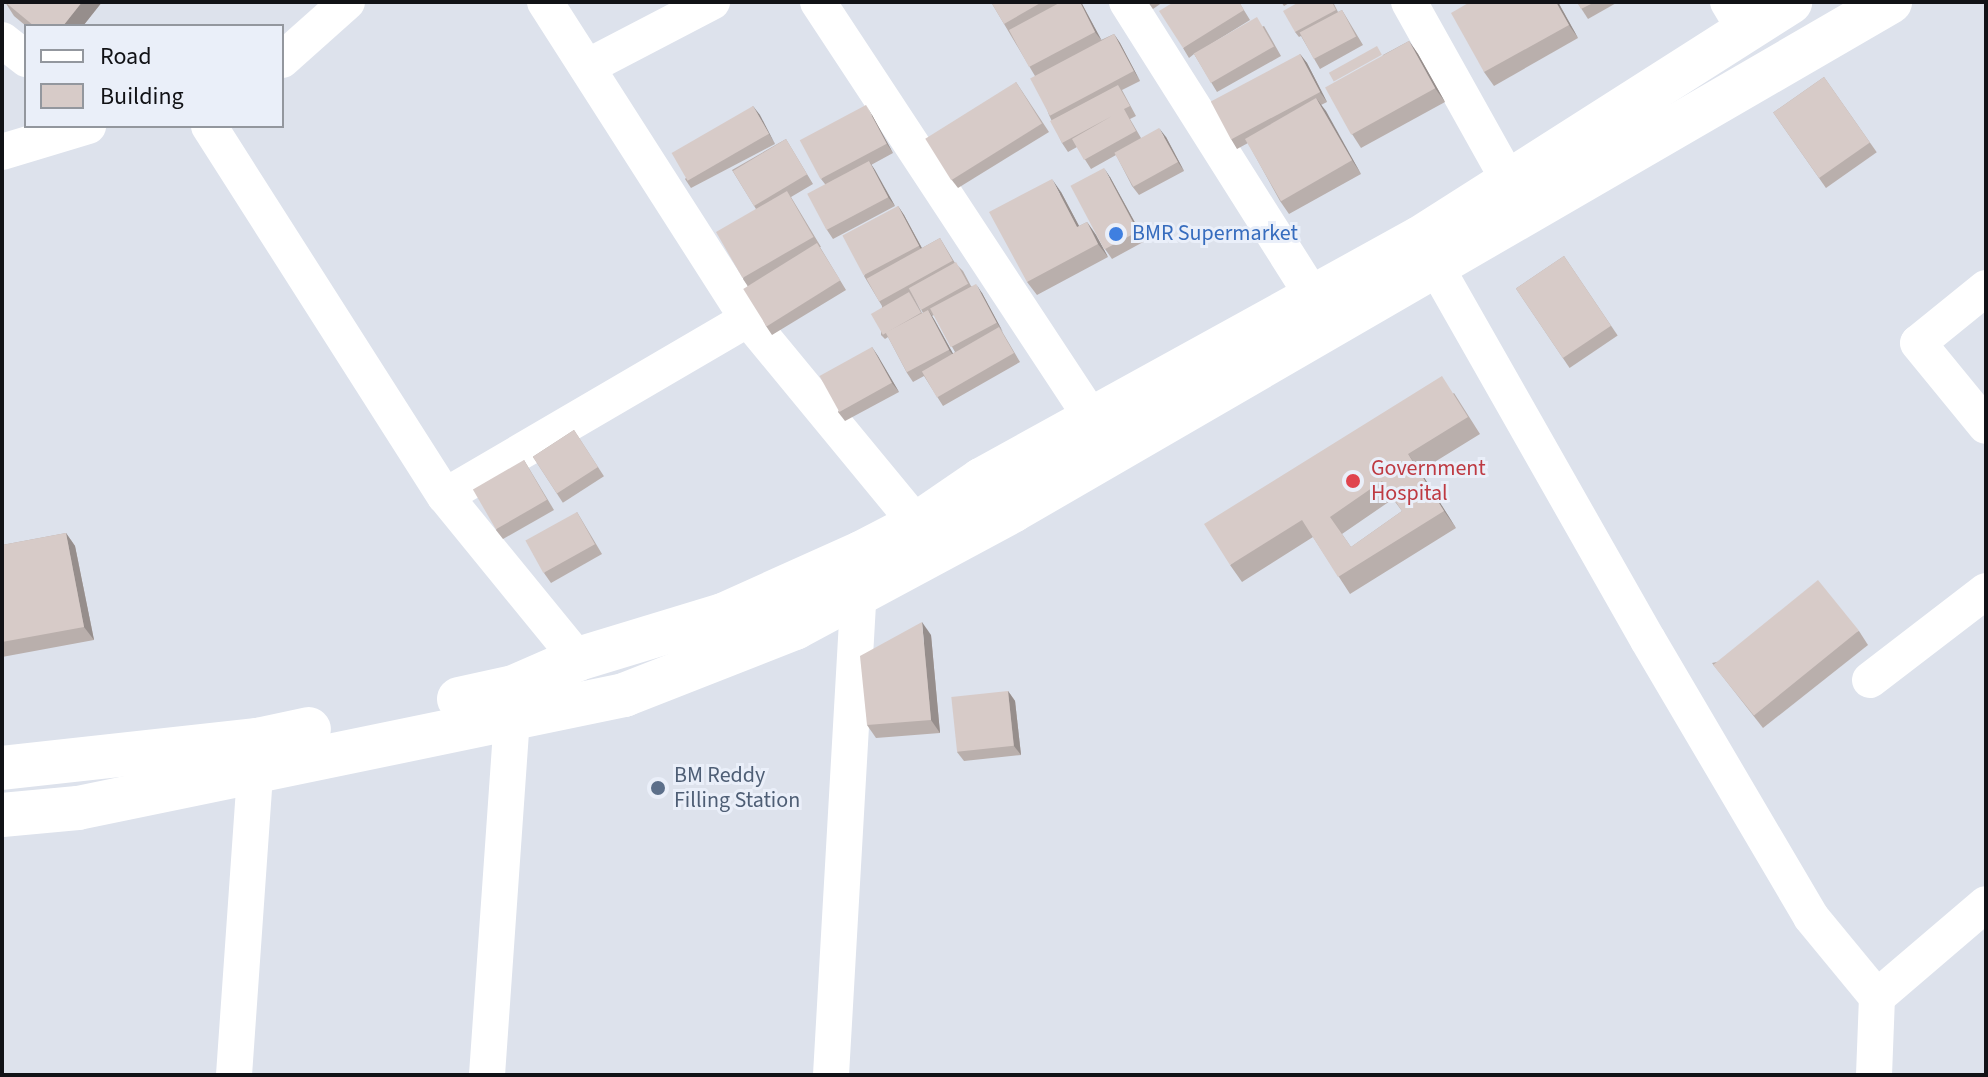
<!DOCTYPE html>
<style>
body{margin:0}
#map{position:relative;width:1988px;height:1077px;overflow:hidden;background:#dde2ec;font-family:"Source Sans 3",sans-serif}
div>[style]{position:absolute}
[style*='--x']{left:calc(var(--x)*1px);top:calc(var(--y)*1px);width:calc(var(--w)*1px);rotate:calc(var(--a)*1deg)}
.minor>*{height:36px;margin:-18px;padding:0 18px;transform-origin:18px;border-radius:18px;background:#fff}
.primary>*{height:44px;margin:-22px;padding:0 22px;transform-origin:22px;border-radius:22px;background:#fff}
.wall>*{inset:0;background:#b9afac;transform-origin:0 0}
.shaded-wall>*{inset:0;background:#968e8c}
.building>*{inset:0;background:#d7cbc8;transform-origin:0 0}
.dots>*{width:22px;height:22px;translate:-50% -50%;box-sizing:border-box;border:4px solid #eaeff9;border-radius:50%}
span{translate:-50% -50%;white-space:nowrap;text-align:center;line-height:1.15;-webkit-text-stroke:6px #eaeff9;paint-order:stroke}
.shop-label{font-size:22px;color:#366cbe}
.left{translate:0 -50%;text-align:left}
.health-label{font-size:22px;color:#be3a42}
.service-label{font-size:22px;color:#4e5e75}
.frame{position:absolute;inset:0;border:4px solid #111216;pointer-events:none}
.legend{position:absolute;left:24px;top:24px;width:260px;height:104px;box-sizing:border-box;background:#eaeff9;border:2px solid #93979e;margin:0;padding:10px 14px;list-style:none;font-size:24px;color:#111216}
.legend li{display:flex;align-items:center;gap:16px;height:40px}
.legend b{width:40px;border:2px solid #93979e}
</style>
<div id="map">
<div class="minor">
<div style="--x:545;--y:2;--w:376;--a:57.4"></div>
<div style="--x:748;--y:319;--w:266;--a:50.5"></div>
<div style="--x:818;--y:2;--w:500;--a:56.66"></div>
<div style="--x:1127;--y:2;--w:347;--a:57.7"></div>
<div style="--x:1409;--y:2;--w:207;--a:60.8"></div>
<div style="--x:1728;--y:2;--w:35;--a:59"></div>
<div style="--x:2;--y:40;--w:31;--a:38"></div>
<div style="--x:282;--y:60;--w:87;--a:-41.7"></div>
<div style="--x:587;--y:67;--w:141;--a:-27.5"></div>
<div style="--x:209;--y:126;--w:439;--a:57.5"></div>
<div style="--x:445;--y:496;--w:210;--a:50.8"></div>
<div style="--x:2;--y:152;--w:90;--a:-16.8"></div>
<div style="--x:1423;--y:244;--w:455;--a:60.4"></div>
<div style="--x:1648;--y:640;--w:321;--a:59.5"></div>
<div style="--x:1811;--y:917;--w:104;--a:50.5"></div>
<div style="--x:1877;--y:997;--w:78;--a:92.2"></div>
<div style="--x:1986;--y:288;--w:87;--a:141"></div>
<div style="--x:1918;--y:343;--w:107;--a:50.7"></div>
<div style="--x:445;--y:496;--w:351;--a:-30.3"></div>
<div style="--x:1870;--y:680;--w:146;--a:-37.5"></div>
<div style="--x:1877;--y:997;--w:143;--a:-40.5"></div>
<div style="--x:234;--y:1075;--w:330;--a:-86"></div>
<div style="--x:487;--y:1075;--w:383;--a:-86"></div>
<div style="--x:831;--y:1075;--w:507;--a:-86.72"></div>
</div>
<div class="primary">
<div style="--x:459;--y:699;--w:56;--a:-12.3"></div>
<div style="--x:514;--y:687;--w:70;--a:-23.6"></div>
<div style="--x:578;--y:659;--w:152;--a:-16.9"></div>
<div style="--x:723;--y:615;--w:151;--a:-24.2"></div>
<div style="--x:861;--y:553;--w:63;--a:-27.4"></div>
<div style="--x:917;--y:524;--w:78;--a:-34.5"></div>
<div style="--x:981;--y:480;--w:501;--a:-28.87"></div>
<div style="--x:1420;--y:238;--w:439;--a:-32.5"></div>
<div style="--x:2;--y:768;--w:257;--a:-6.3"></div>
<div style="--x:257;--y:740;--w:53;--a:-11.9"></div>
<div style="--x:2;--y:815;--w:76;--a:-5.3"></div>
<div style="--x:78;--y:808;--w:558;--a:-11.69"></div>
<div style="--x:624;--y:695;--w:184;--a:-21.4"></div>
<div style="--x:795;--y:628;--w:247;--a:-28.3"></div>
<div style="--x:1012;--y:511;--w:1015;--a:-30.1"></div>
</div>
<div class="wall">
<div style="clip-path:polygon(5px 2px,102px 2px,83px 26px,26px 26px,14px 16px)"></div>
<div style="clip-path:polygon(991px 2px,1081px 2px,1101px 40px,1114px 34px,1120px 43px,1140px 81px,1122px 90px,1136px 116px,1130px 119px,1141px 138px,1166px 137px,1184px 171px,1139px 195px,1132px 186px,1116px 155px,1091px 169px,1077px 147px,1068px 152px,1062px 143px,1049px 115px,1035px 76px)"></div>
<div style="clip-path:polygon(1148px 2px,1163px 2px,1153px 9px)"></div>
<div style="clip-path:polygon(1239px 2px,1250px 20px,1203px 49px,1264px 26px,1281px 56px,1217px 92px,1194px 54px,1189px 58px,1183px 48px)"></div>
<div style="clip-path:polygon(1281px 2px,1291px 2px,1284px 6px)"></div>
<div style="clip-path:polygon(1299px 2px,1333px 2px,1338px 12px,1342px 10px,1363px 45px,1320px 69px,1301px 36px,1299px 37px,1295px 32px)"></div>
<div style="clip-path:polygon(1470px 2px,1558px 2px,1578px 38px,1494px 86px,1484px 72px)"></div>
<div style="clip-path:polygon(1577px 2px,1618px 2px,1588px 19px)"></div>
<div style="clip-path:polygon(1409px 41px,1418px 54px,1445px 102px,1361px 148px,1352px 134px,1383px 55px)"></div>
<div style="clip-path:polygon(1300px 54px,1307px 63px,1327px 102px,1321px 105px,1361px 174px,1289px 214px,1280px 201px,1248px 143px,1237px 149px,1231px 139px)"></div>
<div style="left:1824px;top:77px;width:92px;height:62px;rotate:55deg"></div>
<div style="clip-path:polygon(1016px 82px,1049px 132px,958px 188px,951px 179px)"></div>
<div style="clip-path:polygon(753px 106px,775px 144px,691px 188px,685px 179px)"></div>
<div style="clip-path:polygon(872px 115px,893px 153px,871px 165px,895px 206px,833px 239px,827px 230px,825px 184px,821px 179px)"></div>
<div style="clip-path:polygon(786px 139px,813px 184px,791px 197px,821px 247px,820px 247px,846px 290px,772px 335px,766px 326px,747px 285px,743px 279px,756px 209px,732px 170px)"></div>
<div style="clip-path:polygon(1110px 177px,1145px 241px,1112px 259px,1105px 249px)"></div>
<div style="clip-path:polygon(1061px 192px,1079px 226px,1087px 222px,1096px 235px,1108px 257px,1037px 295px,1027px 282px)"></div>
<div style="clip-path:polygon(evenodd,898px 206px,904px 215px,922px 248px,940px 238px,955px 263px,963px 271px,971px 286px,982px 293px,1003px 333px,1020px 362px,943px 406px,924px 376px,913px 382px,907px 373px,888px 337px,885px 339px,881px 335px,882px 306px,864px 276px,898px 206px,913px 295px,923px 313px,922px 313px,913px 295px,898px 206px,934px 315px,955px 352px,953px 354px,932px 316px,934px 315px)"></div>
<div style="left:1564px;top:256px;width:96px;height:58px;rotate:56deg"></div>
<div style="clip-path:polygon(872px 347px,899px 392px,845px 421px,838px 412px)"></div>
<div style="clip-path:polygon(evenodd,1454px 393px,1480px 434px,1420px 471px,1456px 528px,1350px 594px,1313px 537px,1242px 582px,1230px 565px,1454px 393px,1393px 499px,1402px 511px,1351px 547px,1342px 534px,1393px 499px)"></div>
<div style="left:574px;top:430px;width:55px;height:49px;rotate:57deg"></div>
<div style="clip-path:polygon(524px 460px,554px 510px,503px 539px,496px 530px)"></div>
<div style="clip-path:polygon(577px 512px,602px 554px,551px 583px,544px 573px)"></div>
<div style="clip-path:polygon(66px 533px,75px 546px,94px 640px,2px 657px,2px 545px)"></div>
<div style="clip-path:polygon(1859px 631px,1868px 645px,1763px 728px,1712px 663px)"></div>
<div style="clip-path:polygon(931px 635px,940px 733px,876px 738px,867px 725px)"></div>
<div style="clip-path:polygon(1008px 691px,1015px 701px,1021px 755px,964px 761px,957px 752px)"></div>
</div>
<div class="shaded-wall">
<div style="clip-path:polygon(82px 2px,102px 2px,83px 26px,63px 26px)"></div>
<div style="clip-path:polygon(1080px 2px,1081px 2px,1102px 41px,1095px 32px)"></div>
<div style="clip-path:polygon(1556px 2px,1558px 2px,1578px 38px,1569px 25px)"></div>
<div style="clip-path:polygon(1114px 34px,1120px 43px,1140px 81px,1134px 71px)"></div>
<div style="clip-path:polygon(1409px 41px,1418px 54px,1445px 102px,1435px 88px)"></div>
<div style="clip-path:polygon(1300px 54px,1307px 63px,1327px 102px,1320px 92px)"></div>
<div style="clip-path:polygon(1316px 98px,1326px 111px,1361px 174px,1352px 160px)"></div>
<div style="clip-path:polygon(866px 105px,872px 115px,893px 153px,887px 144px)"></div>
<div style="clip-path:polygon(753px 106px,760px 115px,775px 144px,769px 134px)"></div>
<div style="clip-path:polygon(1159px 128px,1166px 137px,1184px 171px,1178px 162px)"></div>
<div style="clip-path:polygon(869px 161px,875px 170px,895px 206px,888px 197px)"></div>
<div style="clip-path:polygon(1104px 168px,1110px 177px,1145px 241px,1138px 231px)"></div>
<div style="clip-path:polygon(1052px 179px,1061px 192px,1087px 241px,1077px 227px)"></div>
<div style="clip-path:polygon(898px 206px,904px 215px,926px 256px,919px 246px)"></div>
<div style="clip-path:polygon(1087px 222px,1096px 235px,1108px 257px,1098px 244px)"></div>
<div style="clip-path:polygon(976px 284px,982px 293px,1003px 332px,997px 323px)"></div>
<div style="clip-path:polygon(928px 310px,934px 319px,956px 359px,949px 350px)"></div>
<div style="clip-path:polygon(872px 347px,878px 356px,899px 392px,892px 383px)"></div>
<div style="clip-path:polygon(1408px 454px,1420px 471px,1456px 528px,1444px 511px)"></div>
<div style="clip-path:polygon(66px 533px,75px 546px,94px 640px,84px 627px)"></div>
<div style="clip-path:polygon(922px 622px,931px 635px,940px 733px,931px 720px)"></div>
<div style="clip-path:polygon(1008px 691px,1015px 701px,1021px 755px,1014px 746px)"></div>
</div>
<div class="building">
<div style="clip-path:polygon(5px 2px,82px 2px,63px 26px,34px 26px)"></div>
<div style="clip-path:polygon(991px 2px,1042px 2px,1004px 24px)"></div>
<div style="clip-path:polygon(1061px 2px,1080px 2px,1095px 32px,1029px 67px,1009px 30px)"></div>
<div style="clip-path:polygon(1174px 2px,1239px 2px,1244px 10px,1183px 48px,1159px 11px)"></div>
<div style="clip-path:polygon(1299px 2px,1332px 2px,1336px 10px,1295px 32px,1283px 11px)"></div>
<div style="clip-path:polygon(1470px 2px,1556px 2px,1569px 25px,1484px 72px,1451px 13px)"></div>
<div style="clip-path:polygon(1577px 2px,1595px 2px,1581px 9px)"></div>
<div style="left:1342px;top:10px;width:30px;height:48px;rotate:62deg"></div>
<div style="left:1257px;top:17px;width:34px;height:73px;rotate:60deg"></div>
<div style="left:1114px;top:34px;width:42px;height:95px;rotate:62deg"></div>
<div style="left:1409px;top:41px;width:54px;height:96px;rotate:61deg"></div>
<div style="left:1377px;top:46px;width:10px;height:55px;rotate:61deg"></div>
<div style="left:1300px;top:54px;width:43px;height:101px;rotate:62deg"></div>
<div style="left:1824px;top:77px;width:80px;height:62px;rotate:55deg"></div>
<div style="left:1016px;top:82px;width:49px;height:107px;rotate:58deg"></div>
<div style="clip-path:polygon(1118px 85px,1130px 106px,1124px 109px,1136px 131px,1084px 160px,1072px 139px,1112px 116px,1062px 143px,1050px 121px)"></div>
<div style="left:1316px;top:98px;width:72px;height:82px;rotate:60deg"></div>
<div style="left:866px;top:105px;width:44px;height:75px;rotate:62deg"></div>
<div style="left:753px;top:106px;width:32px;height:94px;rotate:60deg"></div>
<div style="left:1159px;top:128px;width:39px;height:51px;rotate:61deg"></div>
<div style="left:786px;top:139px;width:41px;height:62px;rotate:59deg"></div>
<div style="left:869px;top:161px;width:41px;height:70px;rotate:62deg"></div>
<div style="left:1104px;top:168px;width:72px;height:38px;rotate:62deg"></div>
<div style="clip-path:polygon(1052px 179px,1077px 227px,1087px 222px,1098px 244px,1027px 282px,989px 212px)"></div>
<div style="left:787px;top:191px;width:53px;height:82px;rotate:60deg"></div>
<div style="left:898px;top:206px;width:45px;height:63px;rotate:62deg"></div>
<div style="left:940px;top:238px;width:26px;height:84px;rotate:61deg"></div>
<div style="left:817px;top:243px;width:44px;height:87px;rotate:58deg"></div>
<div style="left:1564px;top:256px;width:84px;height:58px;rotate:56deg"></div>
<div style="left:956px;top:262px;width:25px;height:54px;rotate:61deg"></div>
<div style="left:976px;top:284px;width:44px;height:52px;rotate:62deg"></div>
<div style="left:909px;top:292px;width:24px;height:44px;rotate:60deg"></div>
<div style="left:928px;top:310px;width:45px;height:48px;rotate:62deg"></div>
<div style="left:999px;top:327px;width:30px;height:89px;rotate:60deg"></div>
<div style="left:872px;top:347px;width:41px;height:60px;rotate:61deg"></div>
<div style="clip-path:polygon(evenodd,1442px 376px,1468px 417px,1408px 454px,1444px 511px,1338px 577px,1302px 520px,1230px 565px,1204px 524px,1442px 376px,1382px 481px,1402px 511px,1351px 547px,1330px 517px,1382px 481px)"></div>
<div style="left:574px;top:430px;width:44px;height:49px;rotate:57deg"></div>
<div style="left:524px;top:460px;width:46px;height:59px;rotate:60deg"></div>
<div style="left:577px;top:512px;width:37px;height:59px;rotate:61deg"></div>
<div style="clip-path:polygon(66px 533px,84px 627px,2px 642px,2px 545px)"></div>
<div style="left:1818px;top:580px;width:65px;height:135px;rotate:51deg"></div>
<div style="clip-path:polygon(922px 622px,931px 720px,867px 725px,860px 656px)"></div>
<div style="left:1008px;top:691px;width:55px;height:57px;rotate:84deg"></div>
</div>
<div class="dots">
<div style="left:1116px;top:234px;background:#3f7fe0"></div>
<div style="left:1353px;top:481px;background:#e0444e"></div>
<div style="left:658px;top:788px;background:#5c6f8a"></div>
</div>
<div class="shop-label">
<span class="left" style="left:1132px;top:234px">BMR Supermarket</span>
</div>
<div class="health-label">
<span class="left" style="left:1371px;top:481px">Government<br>Hospital</span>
</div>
<div class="service-label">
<span class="left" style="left:674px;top:788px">BM Reddy<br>Filling Station</span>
</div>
<div class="frame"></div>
<ul class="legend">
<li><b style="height:10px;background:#fff"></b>Road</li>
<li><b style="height:22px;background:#d7cbc8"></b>Building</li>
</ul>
</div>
